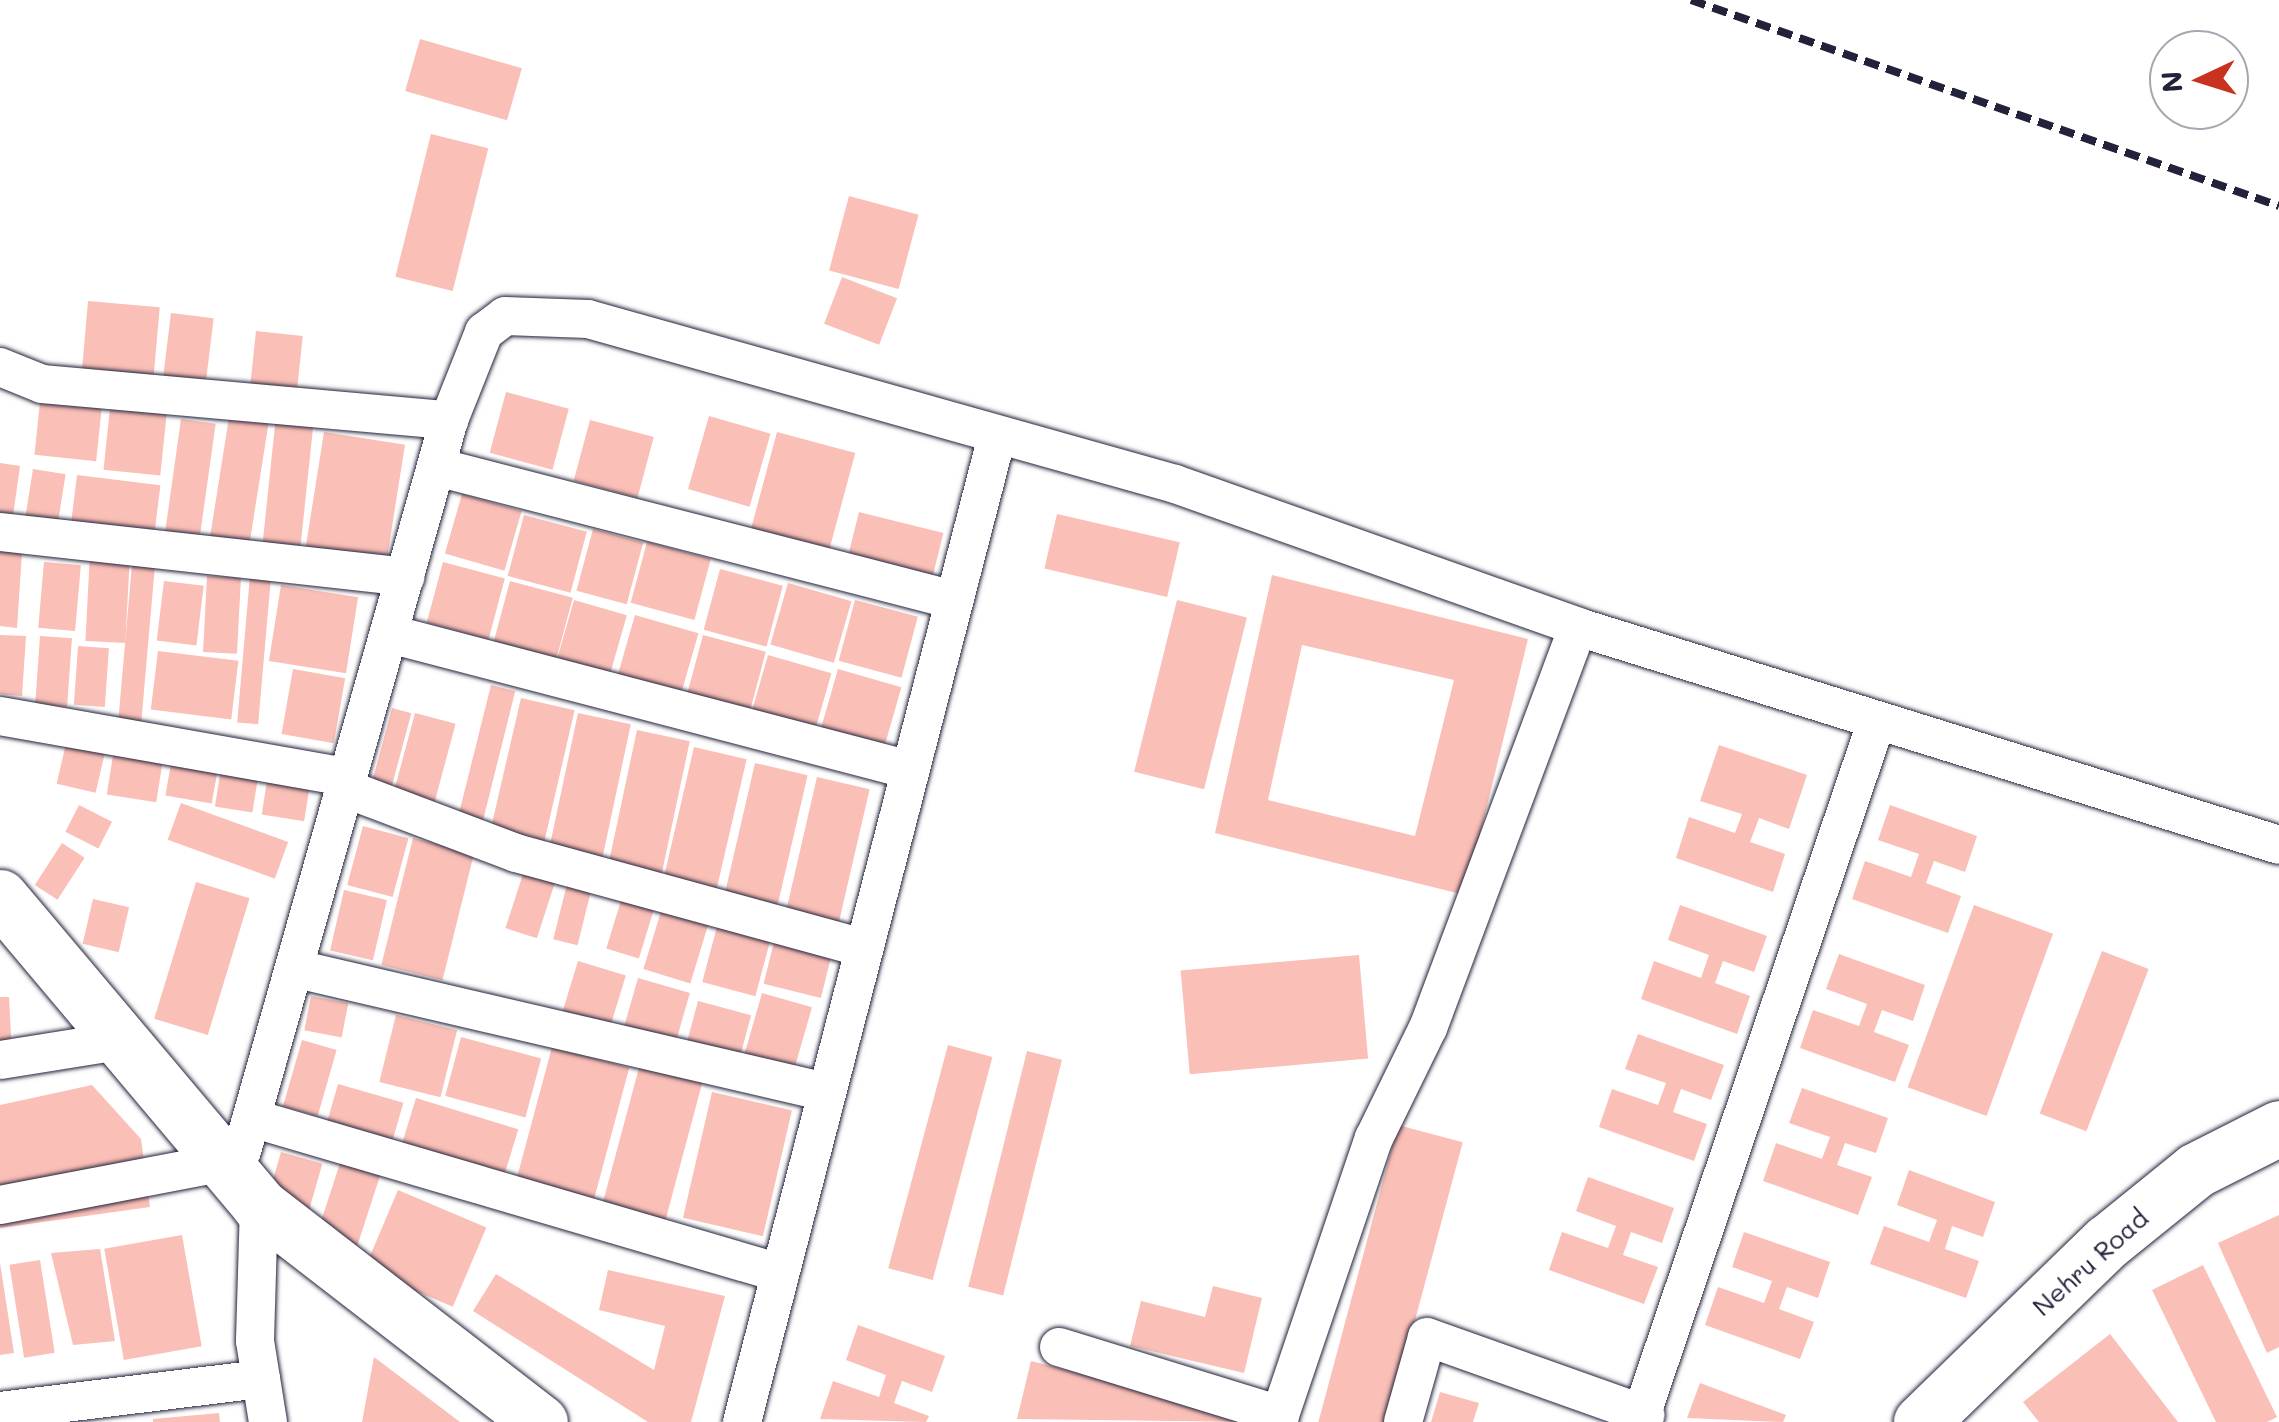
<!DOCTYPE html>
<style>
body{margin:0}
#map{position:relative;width:2279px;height:1422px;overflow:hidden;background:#fff;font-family:Mali,sans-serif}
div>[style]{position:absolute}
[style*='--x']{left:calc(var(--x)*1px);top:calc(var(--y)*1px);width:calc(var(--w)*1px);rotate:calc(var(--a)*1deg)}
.building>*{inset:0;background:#fabfb6;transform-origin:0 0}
.roads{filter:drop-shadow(0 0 2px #22223b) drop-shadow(0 0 2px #22223b)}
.street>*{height:38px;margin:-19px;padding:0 19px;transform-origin:19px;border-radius:19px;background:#fff}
.secondary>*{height:55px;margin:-27.5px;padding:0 27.5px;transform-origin:27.5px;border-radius:27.5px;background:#fff}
.rail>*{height:8px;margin-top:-4px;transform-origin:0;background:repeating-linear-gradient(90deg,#22223b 0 15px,transparent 0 23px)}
span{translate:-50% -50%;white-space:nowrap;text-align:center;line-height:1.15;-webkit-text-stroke:9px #fff;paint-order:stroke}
.street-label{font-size:25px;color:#22223b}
.north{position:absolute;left:2149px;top:30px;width:100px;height:100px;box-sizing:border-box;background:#fff;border:2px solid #a7a7b1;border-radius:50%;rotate:266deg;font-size:28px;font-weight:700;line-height:40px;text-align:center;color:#22223b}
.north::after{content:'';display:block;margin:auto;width:35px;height:45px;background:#c8321e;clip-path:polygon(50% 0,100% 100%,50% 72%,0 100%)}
</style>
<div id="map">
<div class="building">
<div style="left:420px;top:39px;width:106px;height:54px;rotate:16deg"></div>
<div style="left:431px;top:134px;width:59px;height:147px;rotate:14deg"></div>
<div style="left:849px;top:196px;width:72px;height:77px;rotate:15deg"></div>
<div style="left:842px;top:277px;width:59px;height:50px;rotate:21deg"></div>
<div style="left:88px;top:301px;width:72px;height:75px;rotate:5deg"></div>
<div style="left:171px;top:313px;width:43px;height:77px;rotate:7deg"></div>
<div style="left:256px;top:331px;width:47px;height:61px;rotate:6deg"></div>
<div style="left:506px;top:392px;width:65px;height:63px;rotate:15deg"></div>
<div style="left:40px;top:402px;width:62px;height:53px;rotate:6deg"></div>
<div style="left:110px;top:408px;width:57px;height:62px;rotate:6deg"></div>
<div style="left:230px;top:411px;width:40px;height:130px;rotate:9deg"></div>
<div style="left:276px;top:416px;width:38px;height:134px;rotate:6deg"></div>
<div style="left:709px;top:416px;width:64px;height:76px;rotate:16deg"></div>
<div style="left:181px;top:419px;width:35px;height:120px;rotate:8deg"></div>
<div style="left:590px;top:420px;width:66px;height:63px;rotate:15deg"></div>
<div style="left:324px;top:432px;width:82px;height:118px;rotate:9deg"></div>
<div style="left:777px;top:432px;width:81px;height:100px;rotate:15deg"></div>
<div style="clip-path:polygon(0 463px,20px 466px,12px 523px,0 521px)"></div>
<div style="left:33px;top:469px;width:33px;height:53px;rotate:9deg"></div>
<div style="left:77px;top:475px;width:84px;height:54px;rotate:7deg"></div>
<div style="left:462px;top:494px;width:62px;height:62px;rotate:16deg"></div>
<div style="left:859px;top:512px;width:87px;height:46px;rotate:14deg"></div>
<div style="left:1057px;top:514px;width:126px;height:56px;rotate:13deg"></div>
<div style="left:524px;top:515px;width:65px;height:63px;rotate:15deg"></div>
<div style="left:593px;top:529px;width:52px;height:64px;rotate:15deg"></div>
<div style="left:647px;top:542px;width:66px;height:63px;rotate:15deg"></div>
<div style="clip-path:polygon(0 551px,22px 553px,17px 628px,0 626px)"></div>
<div style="left:90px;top:553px;width:40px;height:88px;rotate:3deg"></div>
<div style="left:44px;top:562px;width:37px;height:66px;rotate:5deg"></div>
<div style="left:443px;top:562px;width:64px;height:63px;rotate:15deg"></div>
<div style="left:132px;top:564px;width:23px;height:156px;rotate:5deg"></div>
<div style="left:720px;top:569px;width:65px;height:63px;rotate:15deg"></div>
<div style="clip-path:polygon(evenodd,1272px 575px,1528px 639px,1465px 895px,1215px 833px,1272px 575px,1302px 645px,1454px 680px,1415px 836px,1268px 800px,1302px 645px)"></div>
<div style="left:207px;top:576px;width:34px;height:76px;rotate:3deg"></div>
<div style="left:250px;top:576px;width:21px;height:147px;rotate:5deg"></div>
<div style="left:164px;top:581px;width:40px;height:60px;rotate:7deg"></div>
<div style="left:510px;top:581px;width:65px;height:63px;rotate:15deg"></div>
<div style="left:788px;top:583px;width:66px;height:64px;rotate:16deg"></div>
<div style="left:281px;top:585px;width:78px;height:77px;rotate:9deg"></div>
<div style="left:574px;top:600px;width:55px;height:63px;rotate:16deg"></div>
<div style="left:855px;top:600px;width:65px;height:63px;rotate:15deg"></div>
<div style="left:1177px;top:600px;width:72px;height:177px;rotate:14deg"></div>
<div style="left:635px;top:615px;width:66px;height:63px;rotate:16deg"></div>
<div style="clip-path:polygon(0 635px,26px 636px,22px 696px,0 694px)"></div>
<div style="left:703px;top:635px;width:65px;height:63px;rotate:15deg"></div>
<div style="left:40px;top:636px;width:32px;height:69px;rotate:4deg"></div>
<div style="left:78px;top:646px;width:31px;height:59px;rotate:4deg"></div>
<div style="left:158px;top:651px;width:81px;height:59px;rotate:7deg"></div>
<div style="left:768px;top:655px;width:66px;height:63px;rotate:16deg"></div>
<div style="left:293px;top:669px;width:53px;height:66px;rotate:10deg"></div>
<div style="left:838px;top:669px;width:66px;height:63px;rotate:16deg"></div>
<div style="left:491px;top:685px;width:25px;height:139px;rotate:14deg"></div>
<div style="left:521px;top:698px;width:55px;height:141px;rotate:13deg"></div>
<div style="left:392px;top:708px;width:20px;height:83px;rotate:15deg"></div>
<div style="left:415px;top:713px;width:42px;height:83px;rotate:15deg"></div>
<div style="left:578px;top:713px;width:54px;height:141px;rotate:12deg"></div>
<div style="left:637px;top:730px;width:54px;height:141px;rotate:12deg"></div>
<div style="left:67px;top:739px;width:40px;height:46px;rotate:13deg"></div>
<div style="clip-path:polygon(1719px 745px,1807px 775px,1789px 829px,1759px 818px,1750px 842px,1785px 854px,1773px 892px,1676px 858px,1689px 817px,1735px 833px,1742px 814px,1700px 801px)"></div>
<div style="left:694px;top:747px;width:54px;height:141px;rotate:13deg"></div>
<div style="left:114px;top:749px;width:50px;height:46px;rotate:9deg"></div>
<div style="left:172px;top:758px;width:47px;height:38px;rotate:10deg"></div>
<div style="left:755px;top:763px;width:54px;height:141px;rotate:13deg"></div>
<div style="left:221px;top:768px;width:38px;height:39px;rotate:9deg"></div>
<div style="left:817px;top:777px;width:54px;height:141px;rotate:13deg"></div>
<div style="left:267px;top:781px;width:43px;height:34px;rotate:9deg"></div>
<div style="left:181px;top:803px;width:114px;height:39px;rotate:20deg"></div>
<div style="left:79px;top:805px;width:37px;height:30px;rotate:27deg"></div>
<div style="clip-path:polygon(1890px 805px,1977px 836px,1965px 872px,1934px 861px,1926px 883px,1961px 896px,1948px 933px,1852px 899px,1865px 861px,1911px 877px,1919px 854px,1878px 840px)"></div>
<div style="left:363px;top:826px;width:47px;height:61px;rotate:15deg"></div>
<div style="left:413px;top:838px;width:63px;height:131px;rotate:14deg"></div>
<div style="left:62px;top:843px;width:27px;height:50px;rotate:33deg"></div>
<div style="left:524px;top:871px;width:33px;height:60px;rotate:18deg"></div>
<div style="left:568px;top:880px;width:25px;height:61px;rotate:14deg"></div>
<div style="left:196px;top:882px;width:56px;height:143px;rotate:17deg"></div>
<div style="left:344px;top:890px;width:44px;height:62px;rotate:13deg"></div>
<div style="left:623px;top:894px;width:34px;height:57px;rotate:17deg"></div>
<div style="left:93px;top:899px;width:37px;height:46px;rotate:13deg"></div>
<div style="left:663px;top:905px;width:49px;height:67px;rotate:17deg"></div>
<div style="clip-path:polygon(1680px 905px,1767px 936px,1754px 972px,1723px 961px,1715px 983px,1750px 996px,1737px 1034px,1641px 999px,1654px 961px,1701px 978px,1709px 955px,1668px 940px)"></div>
<div style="left:1974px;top:905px;width:84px;height:194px;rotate:20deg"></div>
<div style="left:718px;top:923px;width:55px;height:61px;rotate:15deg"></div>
<div style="left:774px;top:942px;width:59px;height:43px;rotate:14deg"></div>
<div style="left:2102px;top:951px;width:50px;height:174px;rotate:21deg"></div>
<div style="clip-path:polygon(1839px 954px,1925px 985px,1913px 1021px,1882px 1010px,1874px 1032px,1909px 1045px,1895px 1082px,1800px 1048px,1813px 1010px,1859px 1026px,1867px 1004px,1826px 989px)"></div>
<div style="left:1359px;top:955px;width:104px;height:179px;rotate:85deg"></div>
<div style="left:578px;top:961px;width:50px;height:52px;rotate:17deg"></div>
<div style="left:638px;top:978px;width:54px;height:56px;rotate:16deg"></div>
<div style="left:762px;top:993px;width:52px;height:70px;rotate:16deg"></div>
<div style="left:311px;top:996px;width:38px;height:35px;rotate:11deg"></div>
<div style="clip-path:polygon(0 997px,9px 997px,12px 1056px,0 1057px)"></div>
<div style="left:698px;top:1001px;width:55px;height:48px;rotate:15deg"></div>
<div style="left:396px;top:1015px;width:63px;height:69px;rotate:14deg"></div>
<div style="clip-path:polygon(1638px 1034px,1724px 1065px,1711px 1100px,1681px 1089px,1673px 1112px,1707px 1124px,1694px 1161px,1599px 1127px,1612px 1089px,1658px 1105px,1666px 1083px,1625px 1069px)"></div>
<div style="left:461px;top:1037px;width:83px;height:61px;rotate:15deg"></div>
<div style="left:302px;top:1040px;width:36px;height:69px;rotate:16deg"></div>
<div style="left:948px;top:1045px;width:46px;height:231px;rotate:15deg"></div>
<div style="left:552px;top:1047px;width:80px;height:144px;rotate:15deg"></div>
<div style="left:1027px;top:1051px;width:36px;height:243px;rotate:14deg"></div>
<div style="left:640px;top:1064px;width:65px;height:145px;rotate:15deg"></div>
<div style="left:338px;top:1084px;width:68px;height:43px;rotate:16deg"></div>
<div style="clip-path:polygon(92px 1085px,141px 1139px,150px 1207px,0 1228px,0 1105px)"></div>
<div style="clip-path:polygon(1802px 1088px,1888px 1118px,1876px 1153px,1845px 1143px,1837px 1165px,1872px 1177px,1858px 1215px,1763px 1181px,1776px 1143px,1822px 1159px,1830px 1137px,1789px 1123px)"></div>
<div style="left:712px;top:1092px;width:82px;height:129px;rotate:13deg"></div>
<div style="left:416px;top:1098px;width:107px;height:52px;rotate:17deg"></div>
<div style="left:1398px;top:1125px;width:67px;height:308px;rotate:15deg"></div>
<div style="left:281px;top:1152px;width:43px;height:54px;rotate:16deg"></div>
<div style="left:340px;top:1163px;width:42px;height:77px;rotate:18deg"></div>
<div style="clip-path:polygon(1909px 1170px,1995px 1202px,1983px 1237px,1952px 1226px,1945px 1249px,1979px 1261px,1966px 1298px,1870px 1264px,1884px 1226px,1929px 1242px,1937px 1220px,1897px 1205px)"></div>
<div style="clip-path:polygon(1588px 1177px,1674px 1208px,1662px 1243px,1631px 1232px,1623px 1255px,1658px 1267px,1644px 1304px,1549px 1270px,1562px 1232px,1608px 1248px,1616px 1226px,1576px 1211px)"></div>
<div style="left:398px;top:1190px;width:96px;height:86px;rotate:23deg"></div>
<div style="clip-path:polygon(2279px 1215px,2279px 1347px,2267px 1353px,2218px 1243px)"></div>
<div style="clip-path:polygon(1744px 1232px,1830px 1262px,1818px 1298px,1787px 1287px,1779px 1309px,1814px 1322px,1800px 1359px,1705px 1325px,1718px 1287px,1764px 1303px,1772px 1281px,1732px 1267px)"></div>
<div style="left:182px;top:1235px;width:113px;height:79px;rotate:80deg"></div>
<div style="clip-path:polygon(100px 1249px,115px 1341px,73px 1345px,51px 1253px)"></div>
<div style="left:40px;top:1260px;width:94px;height:31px;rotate:81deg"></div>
<div style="clip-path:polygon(0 1263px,14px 1353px,0 1355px)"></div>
<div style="clip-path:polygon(2203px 1265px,2277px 1417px,2267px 1422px,2216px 1422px,2152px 1290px)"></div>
<div style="clip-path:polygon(608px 1270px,725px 1296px,691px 1422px,648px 1422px,473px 1311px,496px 1274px,654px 1370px,665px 1326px,599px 1310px)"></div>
<div style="clip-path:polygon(1213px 1286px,1262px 1298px,1244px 1373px,1130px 1346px,1141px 1301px,1205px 1317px)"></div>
<div style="clip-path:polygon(858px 1325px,945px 1356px,932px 1392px,902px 1381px,894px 1403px,929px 1416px,926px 1422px,820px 1419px,833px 1381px,879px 1397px,886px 1375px,846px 1360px)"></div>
<div style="clip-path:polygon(2110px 1334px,2178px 1422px,2039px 1422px,2023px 1402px)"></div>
<div style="clip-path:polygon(374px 1357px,460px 1422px,362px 1422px)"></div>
<div style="clip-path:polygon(1031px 1361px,1255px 1418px,1254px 1422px,1017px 1419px)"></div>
<div style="clip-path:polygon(1700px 1383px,1786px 1415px,1783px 1422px,1687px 1418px)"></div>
<div style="clip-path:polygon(1440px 1392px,1479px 1403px,1473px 1422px,1431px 1422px)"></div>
<div style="clip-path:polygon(219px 1413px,220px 1422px,153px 1422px,153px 1419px)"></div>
</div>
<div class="roads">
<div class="street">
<div style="--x:0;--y:367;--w:45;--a:22"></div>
<div style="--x:42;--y:384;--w:409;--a:5.1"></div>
<div style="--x:437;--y:467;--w:534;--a:14.43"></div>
<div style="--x:0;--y:532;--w:408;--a:6.3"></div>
<div style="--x:390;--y:634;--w:537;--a:14.66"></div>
<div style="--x:0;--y:716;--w:352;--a:10"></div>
<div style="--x:344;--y:788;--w:184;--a:20.7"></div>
<div style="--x:516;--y:853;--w:360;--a:15.3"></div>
<div style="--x:297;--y:969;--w:543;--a:13.09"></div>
<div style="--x:0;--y:1060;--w:127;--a:-9.1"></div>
<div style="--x:255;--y:1119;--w:547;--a:16.35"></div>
<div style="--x:0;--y:1205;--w:230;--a:-10.8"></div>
<div style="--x:226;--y:1162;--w:19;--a:-35"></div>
<div style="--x:242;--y:1151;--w:760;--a:-74.19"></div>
<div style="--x:449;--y:420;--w:95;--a:-68.3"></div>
<div style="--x:484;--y:332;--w:26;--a:-37"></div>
<div style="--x:505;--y:316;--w:83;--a:2.1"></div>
<div style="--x:588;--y:319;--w:610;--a:15.7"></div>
<div style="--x:1175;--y:484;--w:428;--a:19.5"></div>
<div style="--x:1578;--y:627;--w:734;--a:17.27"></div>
<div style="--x:259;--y:1205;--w:136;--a:91.7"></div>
<div style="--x:255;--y:1341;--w:82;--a:80.9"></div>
<div style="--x:1059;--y:1347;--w:231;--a:17.1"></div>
<div style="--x:1280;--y:1415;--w:7;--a:98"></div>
<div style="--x:0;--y:1411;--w:263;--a:-7"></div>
<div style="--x:1642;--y:1413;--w:729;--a:-71.27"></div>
<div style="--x:1280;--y:1415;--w:293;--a:-71.3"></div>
<div style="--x:1374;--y:1138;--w:123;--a:-63.9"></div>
<div style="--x:1428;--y:1028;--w:428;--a:-69.5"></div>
<div style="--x:742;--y:1422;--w:1018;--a:-75.5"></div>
<div style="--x:1403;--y:1422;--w:88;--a:-74.2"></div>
<div style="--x:1427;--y:1337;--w:232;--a:19.6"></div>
</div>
<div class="secondary">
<div style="--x:0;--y:897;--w:402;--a:49.9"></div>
<div style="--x:259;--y:1205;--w:355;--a:37.7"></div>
<div style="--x:1921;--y:1422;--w:259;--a:-44.1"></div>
<div style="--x:2107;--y:1242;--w:114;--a:-39"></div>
<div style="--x:2196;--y:1170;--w:93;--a:-26.8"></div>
</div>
</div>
<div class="rail">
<div style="--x:1691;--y:0;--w:623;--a:19.31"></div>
</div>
<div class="street-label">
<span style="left:2090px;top:1262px;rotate:-42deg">Nehru Road</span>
</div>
<div class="north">N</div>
</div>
